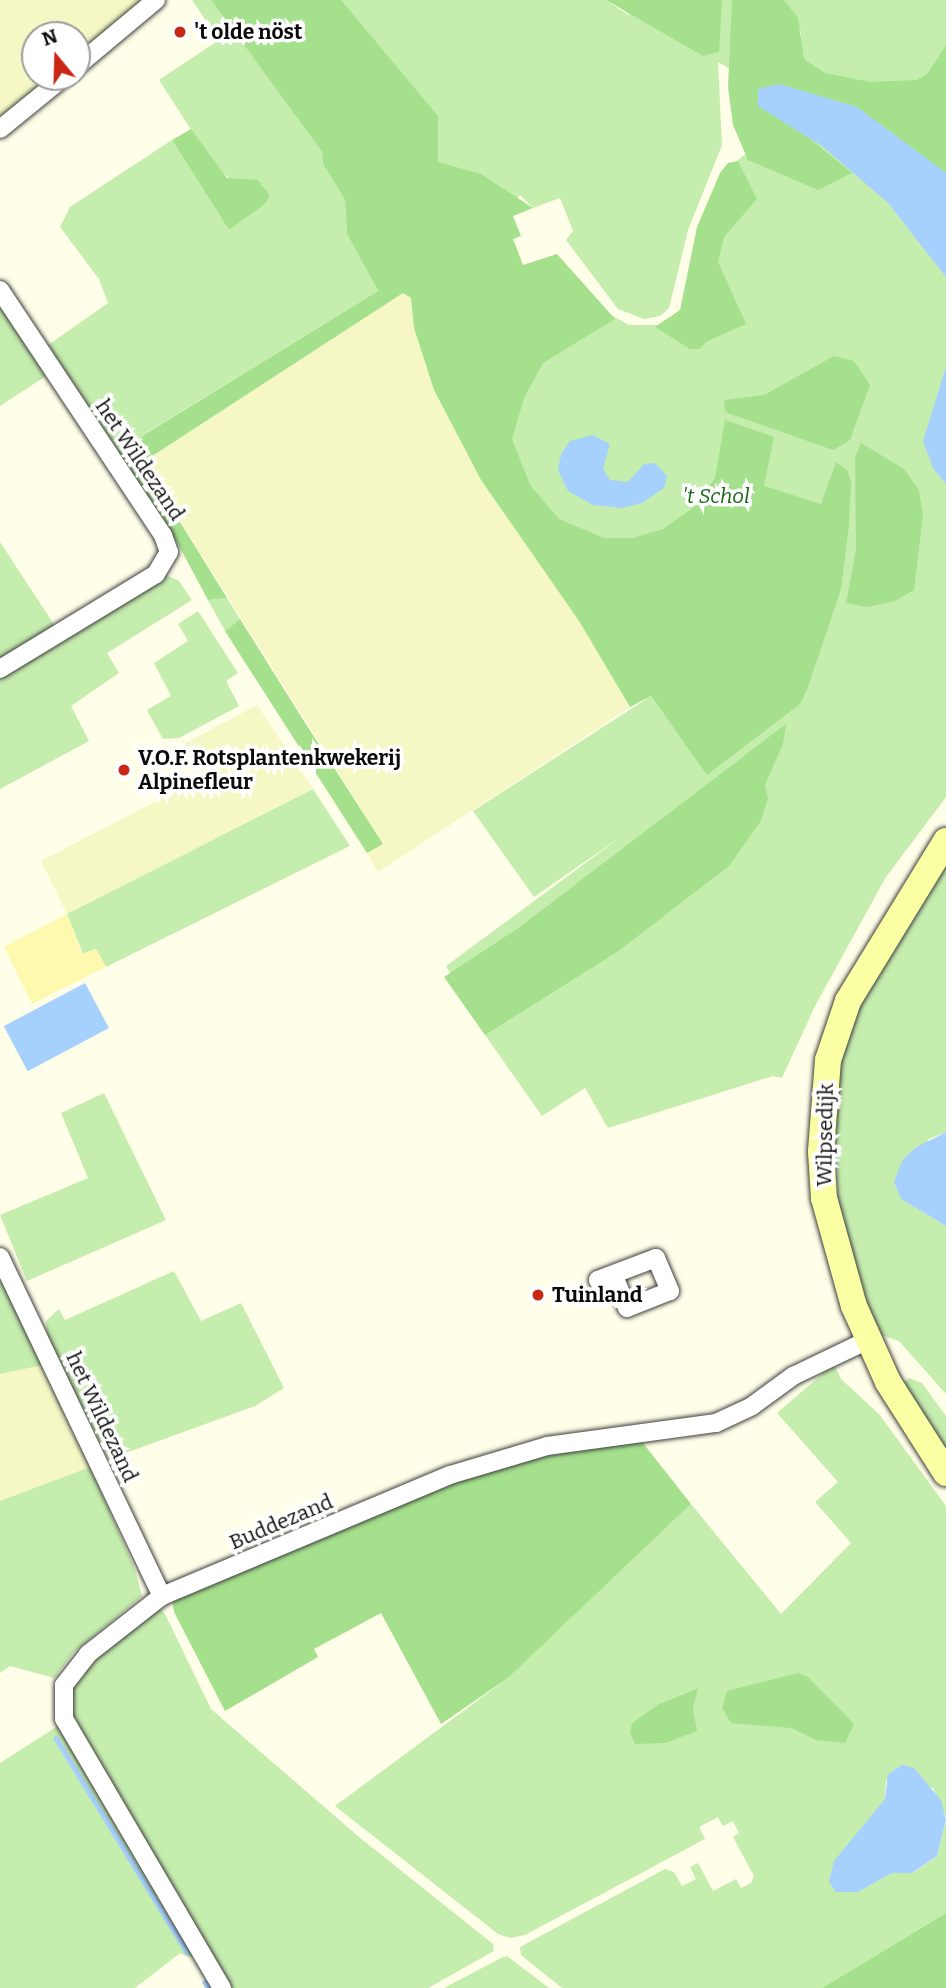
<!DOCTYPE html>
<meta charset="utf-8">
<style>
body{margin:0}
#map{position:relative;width:946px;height:1988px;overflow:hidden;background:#fffee8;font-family:Bitter,serif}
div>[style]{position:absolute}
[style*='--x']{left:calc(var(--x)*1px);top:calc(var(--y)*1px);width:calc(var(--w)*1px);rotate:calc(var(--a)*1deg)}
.farmland>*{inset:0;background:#f5f8c5}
.green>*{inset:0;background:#c5edae}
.forest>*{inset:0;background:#a5e08c}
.sand>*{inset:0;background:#fff9b0}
.water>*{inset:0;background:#a6d0fd;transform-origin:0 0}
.stream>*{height:4.5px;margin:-2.25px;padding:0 2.25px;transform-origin:2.25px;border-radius:2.25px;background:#a6d0fd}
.roads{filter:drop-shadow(0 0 2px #3e3e3e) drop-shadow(0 0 2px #3e3e3e)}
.street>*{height:18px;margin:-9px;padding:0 9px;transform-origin:9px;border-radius:9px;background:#fff}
.secondary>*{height:26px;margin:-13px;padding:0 13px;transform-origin:13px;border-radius:13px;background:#fbffa3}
.dots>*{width:19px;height:19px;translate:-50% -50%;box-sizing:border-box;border:4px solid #fff;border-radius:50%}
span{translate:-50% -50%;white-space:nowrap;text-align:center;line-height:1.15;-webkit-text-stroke:7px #fff;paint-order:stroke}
.poi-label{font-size:21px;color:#0b0b0b;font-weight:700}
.left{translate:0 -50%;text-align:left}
.street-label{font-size:21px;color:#0b0b0b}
.park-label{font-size:21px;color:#1a6815;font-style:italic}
.north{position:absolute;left:21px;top:21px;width:70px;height:70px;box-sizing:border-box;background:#fff;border:2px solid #9d9d9d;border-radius:50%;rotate:341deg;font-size:19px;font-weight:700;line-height:28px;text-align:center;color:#0b0b0b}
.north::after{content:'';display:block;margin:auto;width:24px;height:32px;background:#c82715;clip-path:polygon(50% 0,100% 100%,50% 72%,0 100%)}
</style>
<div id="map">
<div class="farmland">
<div style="clip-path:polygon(0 0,144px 0,77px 56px,77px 35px,35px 35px,35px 77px,53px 77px,0 122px)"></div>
<div style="clip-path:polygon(403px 293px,411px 298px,414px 328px,434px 390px,481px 480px,579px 621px,630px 707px,378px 872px,367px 853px,383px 844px,143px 462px)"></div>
<div style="clip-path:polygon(257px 705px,313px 789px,67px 914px,41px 861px,201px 778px,184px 744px)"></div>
<div style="clip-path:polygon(43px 1365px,90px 1467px,0 1501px,0 1374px)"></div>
</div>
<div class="green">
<div style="clip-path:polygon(192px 0,211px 0,322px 152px,323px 164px,345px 200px,347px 234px,378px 291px,115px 452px,44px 348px,108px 303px,99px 279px,60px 227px,70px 207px,172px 140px,229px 230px,264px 205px,269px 196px,258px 181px,233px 181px,214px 165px,159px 80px,219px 40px)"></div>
<div style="clip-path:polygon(evenodd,241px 0,606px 0,631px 17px,614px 0,779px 0,800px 45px,801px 32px,784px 0,946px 0,946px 45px,942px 53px,946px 50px,946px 797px,886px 877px,815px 1006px,782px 1078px,773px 1076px,608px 1128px,585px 1088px,542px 1116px,485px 1035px,488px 1032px,446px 966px,622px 836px,534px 897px,473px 811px,651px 696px,707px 774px,413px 296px,241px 0,718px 62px,735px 72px,748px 152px,728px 168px,680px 314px,664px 325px,629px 325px,523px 266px,504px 218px,520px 195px,533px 208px,560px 198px,573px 231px,566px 240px,618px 309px,644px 319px,660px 316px,669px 308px,688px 230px,722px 145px,718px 62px)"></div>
<div style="clip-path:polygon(0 301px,49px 374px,0 406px)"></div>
<div style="clip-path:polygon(0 542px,57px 629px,0 663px)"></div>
<div style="clip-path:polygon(166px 575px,179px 581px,192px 600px,107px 653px,119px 673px,71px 706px,89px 741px,0 789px,0 674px)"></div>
<div style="clip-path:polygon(227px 598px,240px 619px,225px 631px,208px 600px)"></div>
<div style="clip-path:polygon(198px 611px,238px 673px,226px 681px,239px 706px,179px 738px,163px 739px,147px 710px,171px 696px,154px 663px,188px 641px,178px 624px)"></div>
<div style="clip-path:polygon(313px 789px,350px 846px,106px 967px,96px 949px,83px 954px,67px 914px)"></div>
<div style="clip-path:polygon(946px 860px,946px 1132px,929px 1139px,901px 1199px,946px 1226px,946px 1394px,899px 1341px,874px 1333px,839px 1215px,834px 1086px,851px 1022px)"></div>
<div style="clip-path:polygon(104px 1093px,166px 1220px,27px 1281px,0 1215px,88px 1178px,61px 1113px)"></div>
<div style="clip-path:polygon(174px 1271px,201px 1321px,241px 1303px,284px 1388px,255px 1406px,109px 1459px,47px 1340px,46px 1321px,59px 1309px,65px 1320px)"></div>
<div style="clip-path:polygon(0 1272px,43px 1365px,0 1374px)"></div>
<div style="clip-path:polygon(evenodd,834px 1364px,841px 1379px,879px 1414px,946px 1506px,946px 1817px,933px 1788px,886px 1781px,885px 1799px,836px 1892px,858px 1892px,892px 1873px,913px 1873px,937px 1856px,946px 1820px,946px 1913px,822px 1988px,562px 1988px,521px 1955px,520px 1947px,665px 1869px,674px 1872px,682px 1886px,696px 1879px,690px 1867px,698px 1863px,713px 1891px,736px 1879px,741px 1888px,751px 1883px,754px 1876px,733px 1837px,739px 1833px,733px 1821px,723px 1826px,718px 1817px,699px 1827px,705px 1839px,525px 1935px,510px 1938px,498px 1934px,335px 1806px,508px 1678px,691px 1504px,781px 1614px,851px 1543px,815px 1502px,838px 1482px,777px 1413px,834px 1364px,697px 1688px,693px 1708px,659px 1704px,697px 1688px)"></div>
<div style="clip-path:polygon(909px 1378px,922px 1383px,946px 1416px,946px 1460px,901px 1385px)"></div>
<div style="clip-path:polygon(90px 1467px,134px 1567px,142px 1596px,74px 1652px,54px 1678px,10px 1666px,0 1673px,0 1501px)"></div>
<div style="clip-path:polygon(157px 1606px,165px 1614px,211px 1709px,359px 1837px,493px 1944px,494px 1951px,428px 1988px,227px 1988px,70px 1710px,69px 1695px,78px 1674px)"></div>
<div style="clip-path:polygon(61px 1724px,198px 1954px,190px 1958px,180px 1953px,135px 1988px,0 1988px,0 1763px)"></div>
<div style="clip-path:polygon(507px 1956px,549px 1988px,444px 1988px,501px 1958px)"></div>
</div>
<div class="forest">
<div style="clip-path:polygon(211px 0,341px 0,438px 116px,438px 162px,481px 174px,533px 208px,513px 216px,521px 236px,513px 239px,523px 265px,557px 254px,615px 319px,543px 363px,524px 398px,512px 439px,530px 485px,559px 519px,604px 538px,633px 538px,663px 529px,693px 508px,715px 478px,725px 420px,774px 437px,764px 486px,821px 504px,836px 462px,847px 470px,851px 481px,849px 526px,841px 589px,808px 687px,800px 704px,707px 775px,651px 696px,630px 707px,579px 621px,481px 480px,434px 390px,414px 328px,411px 298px,403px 293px,143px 462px,227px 598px,208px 600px,178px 544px,116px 452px,378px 291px,347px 234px,345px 200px,323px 164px,322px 152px)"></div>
<div style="clip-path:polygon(606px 0,722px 0,719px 52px,703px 56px)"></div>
<div style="clip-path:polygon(732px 0,784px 0,798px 18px,804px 59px,825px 73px,870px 82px,917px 80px,928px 73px,946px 45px,946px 173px,857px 107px,779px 84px,758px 89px,758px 105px,799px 130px,852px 173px,818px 190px,748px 160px,733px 125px,728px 87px)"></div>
<div style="clip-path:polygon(191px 129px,227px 178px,258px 180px,270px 196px,264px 205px,229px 230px,172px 140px)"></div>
<div style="clip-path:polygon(738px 161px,757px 199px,724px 237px,718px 262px,746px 324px,706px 342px,700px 349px,690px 349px,655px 327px,680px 310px,697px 227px,720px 173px,728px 163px)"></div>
<div style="clip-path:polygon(834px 356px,854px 361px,870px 385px,850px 440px,833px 450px,725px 412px,724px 400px,764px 395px)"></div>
<div style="clip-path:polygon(861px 443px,904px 469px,919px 490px,923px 515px,914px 590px,895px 601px,867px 607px,846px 603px,856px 550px,855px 457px)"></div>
<div style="clip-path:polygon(240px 619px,302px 718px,383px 844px,367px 853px,225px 631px)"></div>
<div style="clip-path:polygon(786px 724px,783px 744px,765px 785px,768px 799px,760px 822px,729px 866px,617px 952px,485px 1035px,444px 977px,517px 929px)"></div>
<div style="clip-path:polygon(639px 1438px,691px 1504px,508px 1678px,441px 1724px,381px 1613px,314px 1649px,318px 1657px,225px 1711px,174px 1612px,172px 1599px,506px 1461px)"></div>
<div style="clip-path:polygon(798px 1673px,808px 1677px,854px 1724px,845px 1743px,816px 1740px,791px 1728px,731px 1723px,722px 1708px,727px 1691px)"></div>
<div style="clip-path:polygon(698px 1688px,693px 1708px,697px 1731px,665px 1743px,635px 1744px,630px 1733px,632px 1723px,659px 1704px)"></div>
<div style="clip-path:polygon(946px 1913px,946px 1988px,822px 1988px)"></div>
</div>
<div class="sand">
<div style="clip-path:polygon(67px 914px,82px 954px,96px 949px,106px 967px,32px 1004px,4px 947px)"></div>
</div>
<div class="water">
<div style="clip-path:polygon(779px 84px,857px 107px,946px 173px,946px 277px,888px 203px,822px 146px,758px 106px,758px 89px)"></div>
<div style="clip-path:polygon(946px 367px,946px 484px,933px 468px,923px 441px)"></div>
<div style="clip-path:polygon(593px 435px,610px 444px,603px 469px,610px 480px,628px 482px,644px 464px,655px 463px,667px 476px,664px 488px,642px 503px,622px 508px,593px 505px,568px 491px,558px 470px,561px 454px,570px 441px)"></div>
<div style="left:85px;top:983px;width:51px;height:92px;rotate:62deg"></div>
<div style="clip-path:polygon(946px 1132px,946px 1226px,901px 1199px,894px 1182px,902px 1161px,915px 1148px)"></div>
<div style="clip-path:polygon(902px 1765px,914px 1768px,941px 1800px,946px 1820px,937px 1856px,912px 1873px,892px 1873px,858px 1892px,836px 1892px,829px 1882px,834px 1861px,885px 1799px,888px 1774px)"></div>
</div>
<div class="stream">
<div style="--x:56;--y:1738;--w:251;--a:58.5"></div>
<div style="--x:205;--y:1982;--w:7;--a:63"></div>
</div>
<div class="roads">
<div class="street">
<div style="--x:77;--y:66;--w:103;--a:-39.9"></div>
<div style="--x:0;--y:129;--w:82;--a:-39.1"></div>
<div style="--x:0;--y:290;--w:294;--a:56.4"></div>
<div style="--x:163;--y:535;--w:18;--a:71"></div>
<div style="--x:169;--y:552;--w:26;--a:121"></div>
<div style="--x:156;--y:574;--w:183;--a:148.7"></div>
<div style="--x:0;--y:1257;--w:376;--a:64.5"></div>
<div style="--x:656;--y:1258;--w:36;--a:67"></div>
<div style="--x:670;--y:1291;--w:46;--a:158.4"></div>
<div style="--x:627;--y:1308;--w:29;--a:-112"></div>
<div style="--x:616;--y:1281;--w:15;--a:157"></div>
<div style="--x:602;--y:1287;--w:8;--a:-120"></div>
<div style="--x:598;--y:1280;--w:62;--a:-20.8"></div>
<div style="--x:222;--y:1988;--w:312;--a:-120.4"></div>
<div style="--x:64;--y:1719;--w:34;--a:-90"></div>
<div style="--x:64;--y:1685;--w:39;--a:-52"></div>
<div style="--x:88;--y:1654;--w:94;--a:-38.1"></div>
<div style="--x:162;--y:1596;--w:312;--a:-22.8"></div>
<div style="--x:450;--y:1475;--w:101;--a:-16.6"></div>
<div style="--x:547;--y:1446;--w:171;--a:-7.8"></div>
<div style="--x:716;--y:1423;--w:40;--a:-25"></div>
<div style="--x:752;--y:1406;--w:51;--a:-36.2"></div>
<div style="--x:793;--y:1376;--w:83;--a:-25.6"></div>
</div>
<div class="secondary">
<div style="--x:946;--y:841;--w:188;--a:121.5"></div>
<div style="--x:848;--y:1001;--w:62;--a:108.7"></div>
<div style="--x:828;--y:1060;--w:92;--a:94.4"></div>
<div style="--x:821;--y:1152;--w:46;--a:86.3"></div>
<div style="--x:824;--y:1198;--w:112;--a:74.5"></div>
<div style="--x:854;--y:1306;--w:83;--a:65.9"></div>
<div style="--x:888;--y:1382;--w:108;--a:57.5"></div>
</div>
</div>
<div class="dots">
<div style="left:180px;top:32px;background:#c82715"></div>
<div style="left:124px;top:770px;background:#c82715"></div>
<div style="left:538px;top:1295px;background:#c82715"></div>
</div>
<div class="poi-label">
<span class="left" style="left:194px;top:32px">'t olde nöst</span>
<span class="left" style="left:138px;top:770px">V.O.F. Rotsplantenkwekerij<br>Alpinefleur</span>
<span class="left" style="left:552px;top:1295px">Tuinland</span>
</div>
<div class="street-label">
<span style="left:140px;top:460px;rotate:56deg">het Wildezand</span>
<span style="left:825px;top:1135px;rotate:-89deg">Wilpsedijk</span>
<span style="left:102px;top:1417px;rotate:65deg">het Wildezand</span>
<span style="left:281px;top:1522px;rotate:-23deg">Buddezand</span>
</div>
<div class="park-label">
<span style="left:716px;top:496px">'t Schol</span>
</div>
<div class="north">N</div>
</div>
